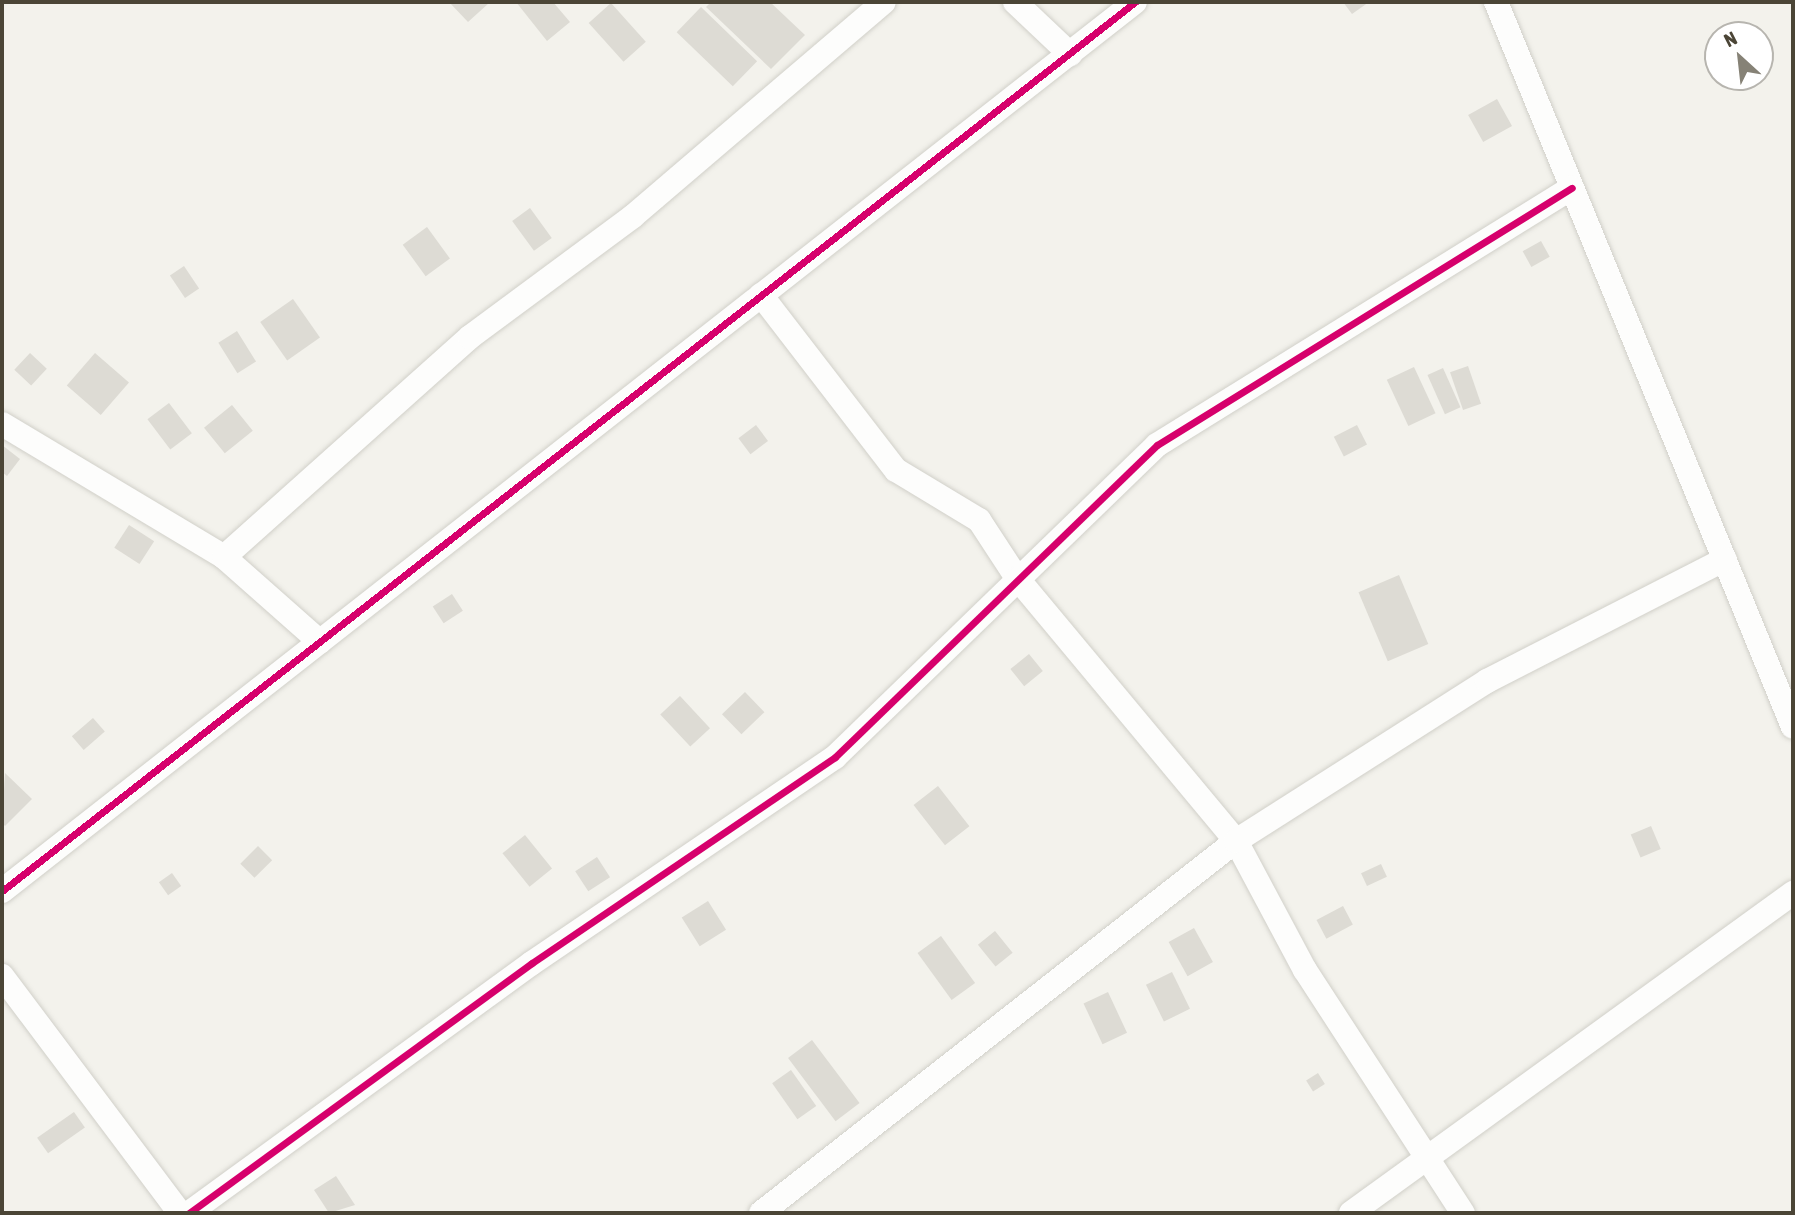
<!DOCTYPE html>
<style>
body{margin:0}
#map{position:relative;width:1795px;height:1215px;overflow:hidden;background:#f3f2ec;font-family:"Asap Condensed",sans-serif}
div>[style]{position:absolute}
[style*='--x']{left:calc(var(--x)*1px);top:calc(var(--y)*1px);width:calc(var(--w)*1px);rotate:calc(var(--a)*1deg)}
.building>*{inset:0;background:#dddbd4;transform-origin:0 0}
.roads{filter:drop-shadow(0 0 2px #d1d0c9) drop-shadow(0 0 2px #d1d0c9)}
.street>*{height:24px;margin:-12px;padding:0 12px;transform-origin:12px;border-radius:12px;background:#fdfdfc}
.cycleway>*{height:7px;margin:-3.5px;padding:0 3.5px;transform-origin:3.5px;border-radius:3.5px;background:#d6006c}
span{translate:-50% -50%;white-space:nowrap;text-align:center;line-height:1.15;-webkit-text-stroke:7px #fff;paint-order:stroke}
.frame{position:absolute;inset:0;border:4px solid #4b4536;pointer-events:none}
.north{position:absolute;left:1704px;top:21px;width:70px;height:70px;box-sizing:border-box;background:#fff;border:2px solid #b7b5af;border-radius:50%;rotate:333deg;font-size:19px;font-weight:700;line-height:28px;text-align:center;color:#4b4536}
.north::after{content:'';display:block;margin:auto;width:24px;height:32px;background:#868276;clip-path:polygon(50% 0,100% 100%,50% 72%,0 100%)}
</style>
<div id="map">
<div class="building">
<div style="clip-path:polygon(449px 2px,488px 2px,489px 3px,468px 22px)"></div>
<div style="clip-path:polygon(516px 2px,553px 2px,570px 22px,547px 41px)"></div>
<div style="clip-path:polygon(711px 2px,770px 2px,805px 35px,771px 69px,706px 7px)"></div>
<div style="clip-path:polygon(1343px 2px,1369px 2px,1352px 14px)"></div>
<div style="left:611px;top:3px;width:52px;height:30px;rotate:48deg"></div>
<div style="left:701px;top:7px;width:78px;height:35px;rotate:44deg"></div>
<div style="left:1497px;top:99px;width:31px;height:33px;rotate:61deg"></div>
<div style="left:530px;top:208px;width:37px;height:22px;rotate:54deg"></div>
<div style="left:427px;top:227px;width:39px;height:30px;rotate:54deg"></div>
<div style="left:1541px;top:241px;width:18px;height:21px;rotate:61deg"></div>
<div style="left:184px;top:266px;width:27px;height:17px;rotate:56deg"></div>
<div style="left:293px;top:299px;width:47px;height:40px;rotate:55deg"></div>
<div style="left:237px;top:331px;width:36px;height:22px;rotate:58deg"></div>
<div style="left:30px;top:353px;width:23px;height:23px;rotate:43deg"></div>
<div style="left:95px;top:353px;width:45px;height:43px;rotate:41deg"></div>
<div style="left:1468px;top:366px;width:40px;height:19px;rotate:71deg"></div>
<div style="left:1414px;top:367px;width:51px;height:30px;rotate:65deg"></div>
<div style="left:1443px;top:368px;width:43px;height:17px;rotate:66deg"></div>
<div style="left:169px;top:403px;width:38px;height:27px;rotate:53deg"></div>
<div style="left:232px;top:405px;width:33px;height:36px;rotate:51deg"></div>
<div style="left:756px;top:425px;width:20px;height:22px;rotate:53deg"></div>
<div style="left:1357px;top:425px;width:22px;height:26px;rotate:63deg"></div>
<div style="clip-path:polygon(2px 445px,20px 459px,7px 476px,2px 472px)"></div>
<div style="left:129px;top:525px;width:30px;height:27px;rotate:33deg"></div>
<div style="left:1399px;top:575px;width:75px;height:44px;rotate:67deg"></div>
<div style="left:452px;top:594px;width:20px;height:23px;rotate:57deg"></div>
<div style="left:1029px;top:654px;width:22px;height:24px;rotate:51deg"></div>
<div style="left:745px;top:692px;width:28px;height:32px;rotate:46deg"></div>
<div style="left:680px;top:696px;width:44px;height:27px;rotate:47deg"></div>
<div style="left:93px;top:718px;width:18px;height:28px;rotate:49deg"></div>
<div style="clip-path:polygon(5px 773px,32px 799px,5px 826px,2px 823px)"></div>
<div style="left:938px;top:786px;width:51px;height:31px;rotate:52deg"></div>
<div style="left:1651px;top:826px;width:25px;height:22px;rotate:67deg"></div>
<div style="left:525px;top:835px;width:43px;height:29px;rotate:51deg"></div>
<div style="left:258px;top:846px;width:20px;height:25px;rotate:45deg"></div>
<div style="left:597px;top:857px;width:24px;height:26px;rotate:57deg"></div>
<div style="left:1381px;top:864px;width:14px;height:22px;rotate:65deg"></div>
<div style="left:172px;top:873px;width:16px;height:16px;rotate:55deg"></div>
<div style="left:708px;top:901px;width:34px;height:31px;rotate:58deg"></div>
<div style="left:1343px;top:906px;width:21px;height:30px;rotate:62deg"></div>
<div style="left:1194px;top:928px;width:39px;height:29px;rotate:61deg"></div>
<div style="left:995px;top:931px;width:28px;height:22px;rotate:51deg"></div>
<div style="left:941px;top:936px;width:58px;height:29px;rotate:54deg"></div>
<div style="left:1172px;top:972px;width:41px;height:29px;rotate:64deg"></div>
<div style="left:1108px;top:992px;width:45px;height:27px;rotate:65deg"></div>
<div style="left:812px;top:1040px;width:79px;height:30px;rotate:53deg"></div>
<div style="left:791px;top:1070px;width:44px;height:23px;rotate:55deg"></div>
<div style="left:1318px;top:1073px;width:13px;height:14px;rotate:58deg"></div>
<div style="left:74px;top:1112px;width:19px;height:45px;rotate:55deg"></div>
<div style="clip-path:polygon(336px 1176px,355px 1205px,329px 1213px,314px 1190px)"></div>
</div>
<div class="roads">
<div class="street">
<div style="--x:1015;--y:2;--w:76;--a:43.4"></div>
<div style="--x:1496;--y:2;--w:783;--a:67.72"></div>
<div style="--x:761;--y:295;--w:221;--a:52.4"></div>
<div style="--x:896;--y:470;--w:97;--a:31.1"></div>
<div style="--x:979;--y:520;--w:69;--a:56.8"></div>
<div style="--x:1017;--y:578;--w:342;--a:50.2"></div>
<div style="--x:1236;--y:841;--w:146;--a:61.9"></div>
<div style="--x:1305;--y:970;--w:290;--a:57"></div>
<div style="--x:2;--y:424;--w:259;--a:30.9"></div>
<div style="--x:224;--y:557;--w:128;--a:41.5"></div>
<div style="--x:224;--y:557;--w:330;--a:-41.8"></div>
<div style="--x:470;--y:337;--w:202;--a:-36.5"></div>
<div style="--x:632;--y:217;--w:331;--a:-40.5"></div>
<div style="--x:2;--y:891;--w:1440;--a:-38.12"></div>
<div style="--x:2;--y:976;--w:296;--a:53.1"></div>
<div style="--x:189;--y:1213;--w:424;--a:-36.1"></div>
<div style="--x:532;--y:963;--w:366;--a:-34.2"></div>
<div style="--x:835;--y:757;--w:448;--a:-44.1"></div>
<div style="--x:1157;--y:445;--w:488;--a:-31.8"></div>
<div style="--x:761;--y:1213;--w:603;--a:-38.07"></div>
<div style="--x:1236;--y:841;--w:298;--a:-32.5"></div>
<div style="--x:1487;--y:681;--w:267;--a:-27.1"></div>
<div style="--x:1351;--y:1213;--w:546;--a:-35.9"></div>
</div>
</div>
<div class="cycleway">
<div style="--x:2;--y:891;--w:1440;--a:-38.12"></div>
<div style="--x:189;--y:1213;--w:424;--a:-36.1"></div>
<div style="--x:532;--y:963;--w:366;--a:-34.2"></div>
<div style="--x:835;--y:757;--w:448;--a:-44.1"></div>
<div style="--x:1157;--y:445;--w:488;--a:-31.8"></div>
</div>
<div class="frame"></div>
<div class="north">N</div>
</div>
